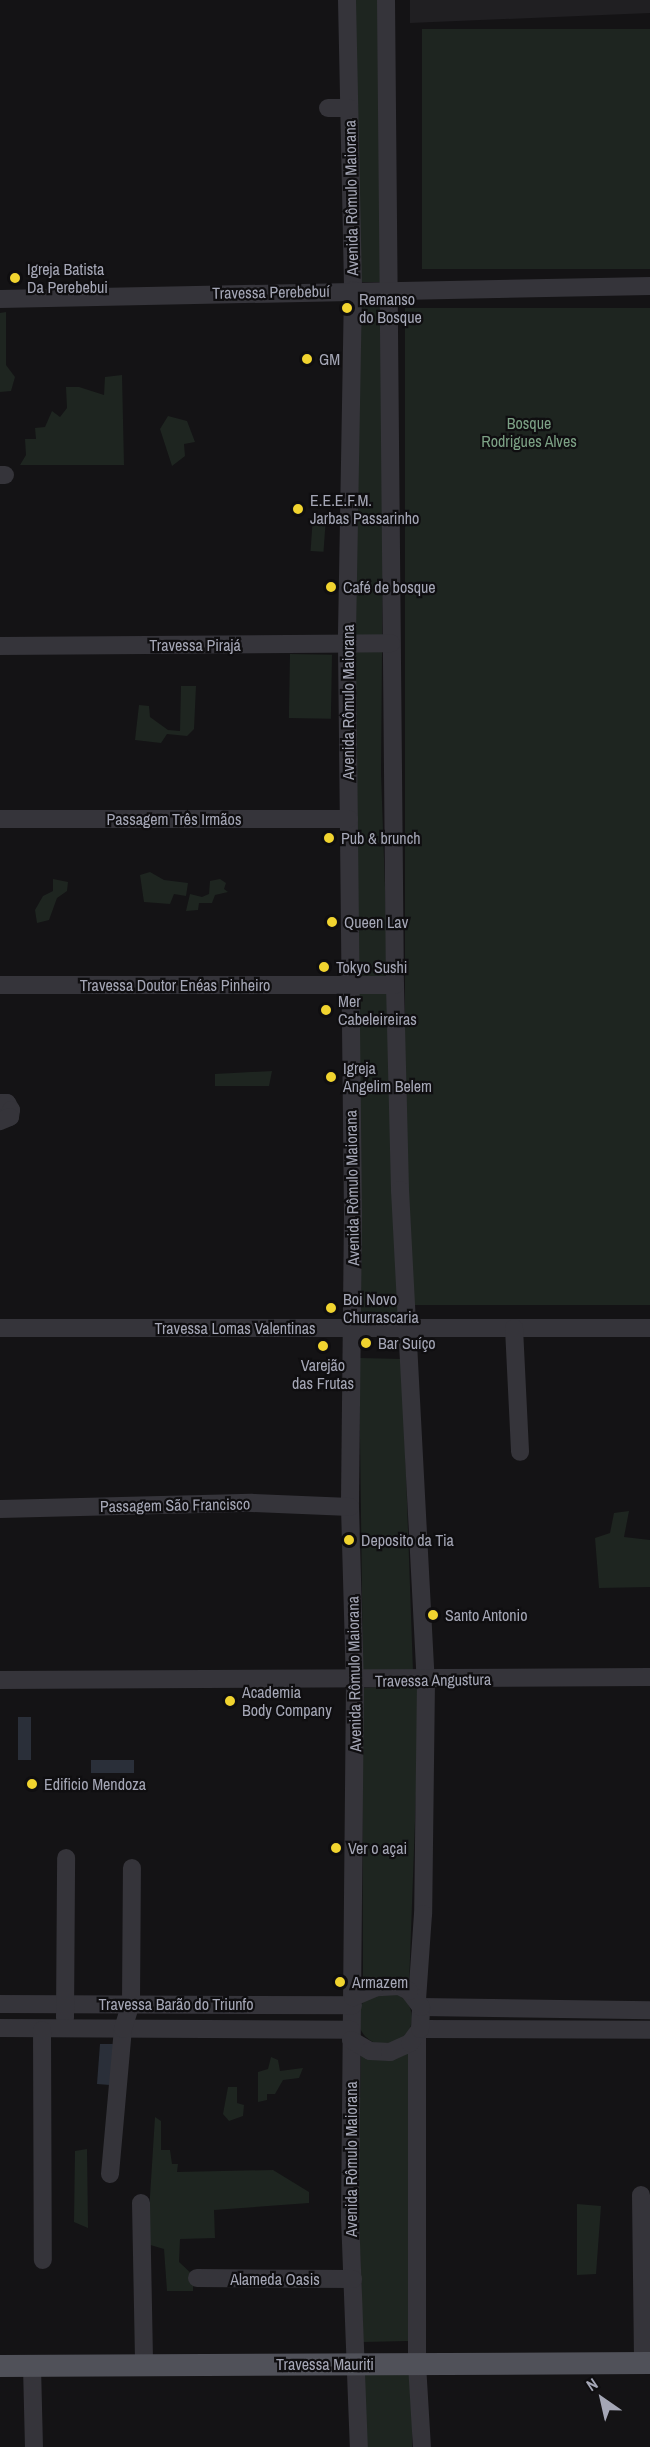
<!DOCTYPE html>
<meta charset="utf-8">
<style>
body{margin:0}
#map{position:relative;width:650px;height:2447px;overflow:hidden;background:#141315;font-family:"Archivo Narrow",sans-serif}
div>[style]{position:absolute}
[style*='--x']{left:calc(var(--x)*1px);top:calc(var(--y)*1px);width:calc(var(--w)*1px);rotate:calc(var(--a)*1deg)}
.built>*{inset:0;background:#201f22}
.green>*{inset:0;background:#1e2520;transform-origin:0 0}
.round{border-radius:50%}
.water>*{inset:0;background:#2a2f39;transform-origin:0 0}
.minor>*{height:18px;margin:-9px;padding:0 9px;transform-origin:9px;border-radius:9px;background:#35343a}
.major>*{height:22px;margin:-11px;padding:0 11px;transform-origin:11px;border-radius:11px;background:#505159}
.dots>*{width:16px;height:16px;translate:-50% -50%;box-sizing:border-box;border:3px solid #0f0e10;border-radius:50%}
span{translate:-50% -50%;white-space:nowrap;text-align:center;line-height:1.15;-webkit-text-stroke:4.5px #0f0e10;paint-order:stroke}
.street-label{font-size:16px;color:#a5a7b6}
.poi-label{font-size:16px;color:#a5a7b6}
.left{translate:0 -50%;text-align:left}
.park-label{font-size:16px;color:#7ca185}
.north{position:absolute;left:572px;top:2369px;width:60px;height:60px;-webkit-text-stroke:4px #0f0e10;paint-order:stroke;rotate:326deg;font-size:16px;font-weight:700;line-height:24px;text-align:center;color:#a5a7b6}
.north::after{content:'';display:block;margin:auto;width:21px;height:27px;background:#a5a7b6;clip-path:polygon(50% 0,100% 100%,50% 72%,0 100%)}
</style>
<div id="map">
<div class="built">
<div style="clip-path:polygon(410px 0,650px 0,650px 13px,410px 23px)"></div>
</div>
<div class="green">
<div style="left:352px;top:0;width:28px;height:282px"></div>
<div style="left:650px;top:29px;width:240px;height:228px;rotate:90deg"></div>
<div style="clip-path:polygon(357px 295px,385px 295px,381px 773px,400px 1318px,361px 1316px,353px 992px)"></div>
<div style="left:650px;top:308px;width:997px;height:245px;rotate:90deg"></div>
<div style="clip-path:polygon(6px 312px,6px 365px,15px 377px,11px 391px,0 392px,0 313px)"></div>
<div style="clip-path:polygon(122px 375px,124px 465px,20px 465px,26px 455px,25px 439px,36px 439px,35px 428px,45px 427px,52px 411px,60px 417px,67px 408px,66px 387px,79px 387px,104px 395px,105px 377px)"></div>
<div style="clip-path:polygon(168px 416px,187px 421px,195px 442px,184px 444px,185px 456px,172px 466px,160px 429px)"></div>
<div style="left:313px;top:516px;width:13px;height:35px;rotate:4deg"></div>
<div style="left:290px;top:654px;width:42px;height:64px;rotate:1deg"></div>
<div style="clip-path:polygon(181px 686px,196px 686px,194px 729px,187px 736px,167px 734px,161px 743px,135px 740px,139px 705px,149px 706px,150px 717px,168px 730px,180px 731px)"></div>
<div style="clip-path:polygon(150px 872px,164px 880px,188px 883px,186px 896px,174px 894px,170px 904px,144px 902px,140px 875px)"></div>
<div style="clip-path:polygon(53px 879px,68px 882px,67px 891px,57px 898px,49px 920px,37px 923px,35px 910px,43px 896px,53px 891px)"></div>
<div style="clip-path:polygon(220px 879px,226px 883px,224px 889px,228px 892px,215px 895px,212px 903px,199px 903px,198px 910px,186px 911px,190px 894px,202px 897px,209px 894px,210px 881px)"></div>
<div style="clip-path:polygon(272px 1071px,269px 1086px,215px 1086px,215px 1074px)"></div>
<div style="clip-path:polygon(359px 1358px,402px 1359px,413px 1672px,363px 1674px)"></div>
<div style="clip-path:polygon(629px 1511px,624px 1537px,650px 1540px,650px 1587px,599px 1588px,595px 1538px,610px 1533px,614px 1513px)"></div>
<div style="clip-path:polygon(420px 1685px,409px 1986px,363px 1988px,362px 1688px)"></div>
<div class="round" style="left:358px;top:1991px;width:54px;height:54px"></div>
<div style="clip-path:polygon(361px 2054px,411px 2054px,408px 2341px,363px 2342px,358px 2190px)"></div>
<div style="clip-path:polygon(271px 2057px,278px 2060px,280px 2071px,303px 2068px,299px 2078px,283px 2080px,275px 2094px,267px 2094px,267px 2100px,258px 2102px,258px 2072px,268px 2069px)"></div>
<div style="clip-path:polygon(228px 2087px,237px 2087px,237px 2103px,244px 2105px,243px 2116px,229px 2121px,223px 2114px)"></div>
<div style="clip-path:polygon(155px 2117px,161px 2121px,161px 2150px,170px 2150px,172px 2164px,178px 2164px,177px 2172px,273px 2170px,309px 2192px,309px 2203px,214px 2210px,215px 2238px,180px 2239px,179px 2262px,193px 2275px,193px 2291px,167px 2291px,164px 2249px,147px 2244px)"></div>
<div style="clip-path:polygon(87px 2149px,88px 2228px,74px 2222px,75px 2151px)"></div>
<div style="clip-path:polygon(577px 2204px,601px 2206px,596px 2274px,577px 2275px)"></div>
<div style="left:364px;top:2375px;width:48px;height:72px"></div>
</div>
<div class="water">
<div style="left:18px;top:1717px;width:13px;height:43px"></div>
<div style="left:91px;top:1760px;width:43px;height:13px"></div>
<div style="clip-path:polygon(100px 2044px,116px 2044px,110px 2085px,97px 2084px)"></div>
</div>
<div class="minor">
<div style="--x:347;--y:0;--w:290;--a:88.8"></div>
<div style="--x:353;--y:290;--w:354;--a:91"></div>
<div style="--x:347;--y:644;--w:569;--a:89.4"></div>
<div style="--x:353;--y:1213;--w:294;--a:90.6"></div>
<div style="--x:350;--y:1507;--w:174;--a:88.4"></div>
<div style="--x:355;--y:1681;--w:536;--a:90.53"></div>
<div style="--x:350;--y:2217;--w:230;--a:87.8"></div>
<div style="--x:386;--y:0;--w:985;--a:89.48"></div>
<div style="--x:395;--y:985;--w:205;--a:88.6"></div>
<div style="--x:400;--y:1190;--w:492;--a:87"></div>
<div style="--x:426;--y:1681;--w:233;--a:90.7"></div>
<div style="--x:423;--y:1914;--w:85;--a:94"></div>
<div style="--x:328;--y:108;--w:21;--a:0"></div>
<div style="--x:0;--y:299;--w:650;--a:-1.15"></div>
<div style="--x:0;--y:475;--w:5;--a:0"></div>
<div style="--x:0;--y:646;--w:391;--a:-0.4"></div>
<div style="--x:0;--y:819;--w:349;--a:0"></div>
<div style="--x:0;--y:985;--w:395;--a:0"></div>
<div style="--x:0;--y:1103;--w:7;--a:0"></div>
<div style="--x:7;--y:1103;--w:8;--a:60"></div>
<div style="--x:11;--y:1110;--w:7;--a:98"></div>
<div style="--x:10;--y:1117;--w:11;--a:158"></div>
<div style="--x:0;--y:1328;--w:650;--a:0"></div>
<div style="--x:514;--y:1328;--w:124;--a:87.2"></div>
<div style="--x:0;--y:1509;--w:252;--a:-1.4"></div>
<div style="--x:252;--y:1503;--w:98;--a:2.3"></div>
<div style="--x:0;--y:1680;--w:650;--a:-0.26"></div>
<div style="--x:0;--y:2004;--w:353;--a:0.2"></div>
<div style="--x:421;--y:2007;--w:229;--a:0.8"></div>
<div style="--x:65;--y:2018;--w:160;--a:-89.6"></div>
<div style="--x:0;--y:2028;--w:351;--a:0.3"></div>
<div style="--x:420;--y:2029;--w:230;--a:0.2"></div>
<div style="--x:42;--y:2030;--w:230;--a:89.8"></div>
<div style="--x:417;--y:2036;--w:328;--a:90"></div>
<div style="--x:417;--y:2364;--w:83;--a:86.6"></div>
<div style="--x:351;--y:2040;--w:22;--a:30"></div>
<div style="--x:370;--y:2051;--w:20;--a:3"></div>
<div style="--x:390;--y:2052;--w:22;--a:-24"></div>
<div style="--x:410;--y:2043;--w:17;--a:-54"></div>
<div style="--x:420;--y:2029;--w:22;--a:-87"></div>
<div style="--x:421;--y:2007;--w:20;--a:-127"></div>
<div style="--x:409;--y:1991;--w:11;--a:-153"></div>
<div style="--x:399;--y:1986;--w:22;--a:177"></div>
<div style="--x:377;--y:1987;--w:26;--a:157"></div>
<div style="--x:110;--y:2174;--w:146;--a:-84.9"></div>
<div style="--x:123;--y:2029;--w:27;--a:-73"></div>
<div style="--x:131;--y:2003;--w:135;--a:-89.6"></div>
<div style="--x:641;--y:2195;--w:168;--a:89.3"></div>
<div style="--x:141;--y:2203;--w:162;--a:88.9"></div>
<div style="--x:197;--y:2278;--w:156;--a:0.4"></div>
<div style="--x:32;--y:2366;--w:81;--a:88.6"></div>
</div>
<div class="major">
<div style="--x:0;--y:2366;--w:650;--a:-0.26"></div>
</div>
<div class="dots">
<div style="left:15px;top:278px;background:#f1d42f"></div>
<div style="left:347px;top:308px;background:#f1d42f"></div>
<div style="left:307px;top:359px;background:#f1d42f"></div>
<div style="left:298px;top:509px;background:#f1d42f"></div>
<div style="left:331px;top:587px;background:#f1d42f"></div>
<div style="left:329px;top:838px;background:#f1d42f"></div>
<div style="left:332px;top:922px;background:#f1d42f"></div>
<div style="left:324px;top:967px;background:#f1d42f"></div>
<div style="left:326px;top:1010px;background:#f1d42f"></div>
<div style="left:331px;top:1077px;background:#f1d42f"></div>
<div style="left:331px;top:1308px;background:#f1d42f"></div>
<div style="left:366px;top:1343px;background:#f1d42f"></div>
<div style="left:323px;top:1346px;background:#f1d42f"></div>
<div style="left:349px;top:1540px;background:#f1d42f"></div>
<div style="left:433px;top:1615px;background:#f1d42f"></div>
<div style="left:230px;top:1701px;background:#f1d42f"></div>
<div style="left:32px;top:1784px;background:#f1d42f"></div>
<div style="left:336px;top:1848px;background:#f1d42f"></div>
<div style="left:340px;top:1982px;background:#f1d42f"></div>
</div>
<div class="street-label">
<span style="left:351px;top:198px;rotate:-91deg">Avenida Rômulo Maiorana</span>
<span style="left:271px;top:292px;rotate:-1deg">Travessa Perebebuí</span>
<span style="left:195px;top:645px">Travessa Pirajá</span>
<span style="left:348px;top:702px;rotate:-90deg">Avenida Rômulo Maiorana</span>
<span style="left:174px;top:819px">Passagem Três Irmãos</span>
<span style="left:175px;top:985px">Travessa Doutor Enéas Pinheiro</span>
<span style="left:352px;top:1188px;rotate:-91deg">Avenida Rômulo Maiorana</span>
<span style="left:235px;top:1328px">Travessa Lomas Valentinas</span>
<span style="left:175px;top:1505px;rotate:-1deg">Passagem São Francisco</span>
<span style="left:354px;top:1674px;rotate:-91deg">Avenida Rômulo Maiorana</span>
<span style="left:433px;top:1680px;rotate:-1deg">Travessa Angustura</span>
<span style="left:176px;top:2004px">Travessa Barão do Triunfo</span>
<span style="left:351px;top:2159px;rotate:-90deg">Avenida Rômulo Maiorana</span>
<span style="left:275px;top:2279px">Alameda Oasis</span>
<span style="left:325px;top:2364px">Travessa Mauriti</span>
</div>
<div class="poi-label">
<span class="left" style="left:27px;top:278px">Igreja Batista<br>Da Perebebui</span>
<span class="left" style="left:359px;top:308px">Remanso<br>do Bosque</span>
<span class="left" style="left:319px;top:359px">GM</span>
<span class="left" style="left:310px;top:509px">E.E.E.F.M.<br>Jarbas Passarinho</span>
<span class="left" style="left:343px;top:587px">Café de bosque</span>
<span class="left" style="left:341px;top:838px">Pub &amp; brunch</span>
<span class="left" style="left:344px;top:922px">Queen Lav</span>
<span class="left" style="left:336px;top:967px">Tokyo Sushi</span>
<span class="left" style="left:338px;top:1010px">Mer<br>Cabeleireiras</span>
<span class="left" style="left:343px;top:1077px">Igreja<br>Angelim Belem</span>
<span class="left" style="left:343px;top:1308px">Boi Novo<br>Churrascaria</span>
<span class="left" style="left:378px;top:1343px">Bar Suíço</span>
<span style="left:323px;top:1374px">Varejão<br>das Frutas</span>
<span class="left" style="left:361px;top:1540px">Deposito da Tia</span>
<span class="left" style="left:445px;top:1615px">Santo Antonio</span>
<span class="left" style="left:242px;top:1701px">Academia<br>Body Company</span>
<span class="left" style="left:44px;top:1784px">Edificio Mendoza</span>
<span class="left" style="left:348px;top:1848px">Ver o açai</span>
<span class="left" style="left:352px;top:1982px">Armazem</span>
</div>
<div class="park-label">
<span style="left:529px;top:432px">Bosque<br>Rodrigues Alves</span>
</div>
<div class="north">N</div>
</div>
